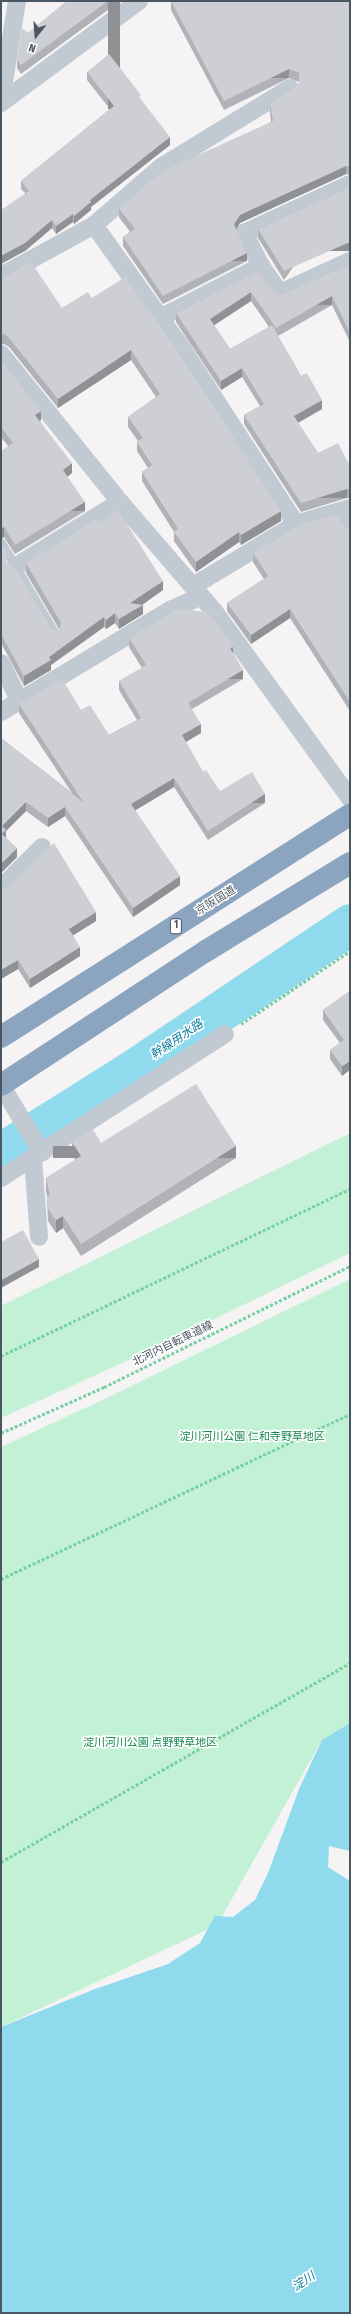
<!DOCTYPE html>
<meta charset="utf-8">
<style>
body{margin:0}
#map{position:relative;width:351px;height:2314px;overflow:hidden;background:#f5f3f3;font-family:"Fira Sans Condensed","Noto Sans JP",sans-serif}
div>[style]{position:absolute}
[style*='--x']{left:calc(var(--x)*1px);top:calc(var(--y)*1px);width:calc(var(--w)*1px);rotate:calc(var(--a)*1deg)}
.green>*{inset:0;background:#c3f1d5}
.water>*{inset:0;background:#90daee}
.river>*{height:41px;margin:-20.5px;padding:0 20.5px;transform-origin:20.5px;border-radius:20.5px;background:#90daee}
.path>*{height:2.5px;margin-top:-1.25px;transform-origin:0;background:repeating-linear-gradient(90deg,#7ad0a6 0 3px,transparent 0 5px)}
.lane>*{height:9px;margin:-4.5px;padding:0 4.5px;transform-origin:4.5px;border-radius:4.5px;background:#c1cad2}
.street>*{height:18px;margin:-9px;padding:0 9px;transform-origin:9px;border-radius:9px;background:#c1cad2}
.highway>*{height:22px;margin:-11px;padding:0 11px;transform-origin:11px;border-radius:11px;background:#8ba5c1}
.wall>*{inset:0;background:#b0b2b7}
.shaded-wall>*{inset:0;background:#909195;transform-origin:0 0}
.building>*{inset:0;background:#cdcfd5}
span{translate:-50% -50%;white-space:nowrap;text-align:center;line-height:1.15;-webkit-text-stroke:3px #fff;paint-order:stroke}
.shield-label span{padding:1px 3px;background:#fff;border:1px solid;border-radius:3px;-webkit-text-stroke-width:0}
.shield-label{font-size:10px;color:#4a5661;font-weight:700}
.street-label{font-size:11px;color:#4a5661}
.park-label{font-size:11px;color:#17864f}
.water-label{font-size:12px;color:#0c7c9b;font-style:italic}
.frame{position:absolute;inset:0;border:2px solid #4a5661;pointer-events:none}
.north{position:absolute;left:16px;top:16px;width:40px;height:40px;-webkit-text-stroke:3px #fff;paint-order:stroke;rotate:197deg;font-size:11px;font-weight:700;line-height:16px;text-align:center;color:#4a5661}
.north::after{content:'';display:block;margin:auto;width:14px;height:18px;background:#4a5661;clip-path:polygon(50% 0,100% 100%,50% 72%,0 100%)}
</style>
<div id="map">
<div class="green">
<div style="clip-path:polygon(350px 1133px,350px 1253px,140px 1355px,1px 1418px,1px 1306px)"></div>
<div style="clip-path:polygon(350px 1279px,350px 1723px,322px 1740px,217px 1925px,1px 2027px,1px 1447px,111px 1396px)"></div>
</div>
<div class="water">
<div style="clip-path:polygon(350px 1723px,350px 1851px,329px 1846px,328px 1867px,350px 1881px,350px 2313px,1px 2313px,1px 2027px,95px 1989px,168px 1964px,200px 1943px,215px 1916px,233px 1917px,255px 1900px,268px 1873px,299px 1789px,322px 1740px)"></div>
</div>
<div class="river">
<div style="--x:1;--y:1153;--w:152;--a:-32.1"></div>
<div style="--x:130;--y:1072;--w:265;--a:-33.9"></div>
</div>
<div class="path">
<div style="--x:241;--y:1024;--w:131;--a:-33.8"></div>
<div style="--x:1;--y:1356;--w:387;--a:-25.6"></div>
<div style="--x:1;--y:1433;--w:113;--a:-24.1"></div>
<div style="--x:104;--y:1387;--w:274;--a:-26.2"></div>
<div style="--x:1;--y:1579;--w:386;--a:-25.3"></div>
<div style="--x:1;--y:1862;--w:402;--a:-29.7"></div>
</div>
<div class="lane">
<div style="--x:1;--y:542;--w:108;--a:59.4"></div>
</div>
<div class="street">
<div style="--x:1;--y:100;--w:100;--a:-80.8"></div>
<div style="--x:1;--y:103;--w:172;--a:-36.5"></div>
<div style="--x:94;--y:225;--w:153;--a:54.5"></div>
<div style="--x:183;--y:350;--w:207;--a:57"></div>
<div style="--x:261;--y:266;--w:33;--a:55"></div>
<div style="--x:280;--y:293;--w:77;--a:-24.6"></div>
<div style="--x:1;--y:276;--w:106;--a:-28.7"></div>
<div style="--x:94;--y:225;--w:89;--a:-40.9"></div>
<div style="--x:161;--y:167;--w:151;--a:-31.5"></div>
<div style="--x:160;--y:318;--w:114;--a:-27.2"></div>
<div style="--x:261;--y:266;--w:37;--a:-117"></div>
<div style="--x:244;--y:233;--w:117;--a:-24.8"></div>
<div style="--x:1;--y:354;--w:190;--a:51.2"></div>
<div style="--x:120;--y:502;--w:144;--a:49.2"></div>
<div style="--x:214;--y:611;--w:231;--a:54"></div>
<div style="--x:341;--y:512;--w:17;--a:59"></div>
<div style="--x:15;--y:567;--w:123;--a:-31.8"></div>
<div style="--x:193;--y:586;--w:120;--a:-31"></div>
<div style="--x:296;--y:524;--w:56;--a:-16.5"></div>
<div style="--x:1;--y:663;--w:43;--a:64"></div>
<div style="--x:1;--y:712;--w:197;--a:-31.1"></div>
<div style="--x:170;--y:610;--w:34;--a:-24"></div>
<div style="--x:1;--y:888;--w:58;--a:-45"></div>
<div style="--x:1;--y:1085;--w:79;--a:58.9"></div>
<div style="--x:33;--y:1159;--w:78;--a:85.6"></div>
<div style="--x:1;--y:1178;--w:266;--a:-32.7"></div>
</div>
<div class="highway">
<div style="--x:1;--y:1037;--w:414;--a:-32.5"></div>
<div style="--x:1;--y:1085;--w:245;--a:-33.2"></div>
<div style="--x:206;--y:951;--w:169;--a:-31.4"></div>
</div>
<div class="wall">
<div style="clip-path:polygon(67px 1px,120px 1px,21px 74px,17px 68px,17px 60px,28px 33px)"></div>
<div style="clip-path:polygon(171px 1px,350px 1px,350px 175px,346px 174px,240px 223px,236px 229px,247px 261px,163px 304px,123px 246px,123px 237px,130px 232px,119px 217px,119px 209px,271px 122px,270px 113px,270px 104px,299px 84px,299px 82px,289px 78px,224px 110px,171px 10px)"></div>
<div style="clip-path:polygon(87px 72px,141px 100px,170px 145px,91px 207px,91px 210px,74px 224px,73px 222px,56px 234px,52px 228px,25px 251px,25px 193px,21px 189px,21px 181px,110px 109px,87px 80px)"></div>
<div style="clip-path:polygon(350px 187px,284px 280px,258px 238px,258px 229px)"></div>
<div style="clip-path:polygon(evenodd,350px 264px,349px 340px,332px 305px,278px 336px,301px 376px,322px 409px,298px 423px,318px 453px,350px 466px,350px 498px,347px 498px,301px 512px,244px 424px,244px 415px,260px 406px,242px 377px,221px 390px,176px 322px,176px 313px,258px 271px,272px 290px,280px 295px,350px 264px,251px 301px,269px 327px,230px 349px,214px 325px,251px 301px)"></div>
<div style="clip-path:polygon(1px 276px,62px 308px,92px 298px,281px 521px,241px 545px,239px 542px,196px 572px,174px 541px,174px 532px,142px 481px,142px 472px,148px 468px,137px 451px,137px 442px,138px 441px,128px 427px,128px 417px,156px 397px,131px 360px,58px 408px,9px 347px,4px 344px,1px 345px)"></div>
<div style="clip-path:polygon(1px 361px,41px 420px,40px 421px,72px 473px,67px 477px,85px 511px,15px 554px,4px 537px,1px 538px,8px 446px,1px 437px)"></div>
<div style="clip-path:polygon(100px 523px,163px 590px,142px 604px,143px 614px,119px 629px,115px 623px,106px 629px,104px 627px,51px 665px,51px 670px,24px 686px,1px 643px,1px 544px,6px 563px,51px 628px,59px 631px,59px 629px,26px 573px,26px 563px)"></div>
<div style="clip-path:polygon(345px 527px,350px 527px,350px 711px,290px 618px,251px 644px,227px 611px,227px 603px,264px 579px,253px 562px,253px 553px)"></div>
<div style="clip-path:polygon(129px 638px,233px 653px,243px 679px,192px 709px,201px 733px,186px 742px,203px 772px,220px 791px,265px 803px,208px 840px,174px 787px,135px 810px,180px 885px,133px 917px,65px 816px,48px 827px,26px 811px,6px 831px,6px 837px,17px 857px,1px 873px,1px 738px,72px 793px,19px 713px,19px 704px,81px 710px,109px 735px,137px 720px,119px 690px,119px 681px,142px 668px,129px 647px)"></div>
<div style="clip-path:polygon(1px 888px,96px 921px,73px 935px,80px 956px,30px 988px,18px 969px,1px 979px)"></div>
<div style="clip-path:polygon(350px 991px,342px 1076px,330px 1059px,330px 1050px,340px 1043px,323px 1020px,323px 1010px)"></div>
<div style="clip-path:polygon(72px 1142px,101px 1143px,236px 1158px,81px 1256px,63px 1228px,56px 1233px,48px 1221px,47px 1197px,46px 1191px,46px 1178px,75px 1160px,72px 1155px)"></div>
</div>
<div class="shaded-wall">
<div style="left:108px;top:1px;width:12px;height:108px"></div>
<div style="left:289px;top:69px;width:9px;height:72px;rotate:90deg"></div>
<div style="clip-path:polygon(170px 137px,170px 145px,91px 207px,91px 210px,74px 224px,74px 216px,90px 200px)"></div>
<div style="clip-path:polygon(346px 166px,346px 174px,240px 223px,234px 233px,234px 224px,240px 215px)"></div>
<div style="clip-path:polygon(73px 214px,73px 222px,56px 234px,56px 226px)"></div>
<div style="clip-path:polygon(52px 220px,52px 228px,25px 251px,1px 264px,1px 256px)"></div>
<div style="left:350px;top:242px;width:9px;height:72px;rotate:90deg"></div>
<div style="left:247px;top:253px;width:8px;height:94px;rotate:90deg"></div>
<div style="clip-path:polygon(251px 292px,251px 301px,210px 328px,210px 319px)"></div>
<div style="left:332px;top:296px;width:9px;height:64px;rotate:90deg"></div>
<div style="clip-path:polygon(350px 330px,350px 339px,349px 340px,349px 331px)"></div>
<div style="clip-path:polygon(131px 350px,131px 360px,58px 408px,58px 399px)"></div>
<div style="clip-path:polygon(242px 368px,242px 377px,221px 390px,221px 381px)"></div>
<div style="clip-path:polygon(322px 400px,322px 409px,294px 425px,294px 416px)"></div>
<div style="clip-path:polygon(41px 411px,41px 420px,35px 424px,35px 415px)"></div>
<div style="clip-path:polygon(72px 463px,72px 473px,63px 480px,63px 470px)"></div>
<div style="left:347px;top:489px;width:9px;height:48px;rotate:90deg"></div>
<div style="left:85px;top:502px;width:9px;height:82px;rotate:90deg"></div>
<div style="clip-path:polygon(281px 511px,281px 521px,241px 545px,241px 535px)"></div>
<div style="clip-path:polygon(4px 527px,4px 537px,1px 538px,1px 528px)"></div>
<div style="clip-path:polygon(239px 532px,239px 542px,196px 572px,196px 562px)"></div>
<div style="clip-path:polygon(163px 581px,163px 590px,138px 608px,143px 605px,143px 614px,119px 629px,119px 619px,130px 603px)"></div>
<div style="clip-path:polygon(290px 609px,290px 618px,251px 644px,251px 635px)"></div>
<div style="clip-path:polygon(115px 613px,115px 623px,106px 629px,106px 620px)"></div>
<div style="clip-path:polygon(104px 617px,104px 627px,51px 665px,51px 670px,24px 686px,24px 676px,49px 657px)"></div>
<div style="clip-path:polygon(233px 647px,233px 656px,230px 648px)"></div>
<div style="left:243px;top:670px;width:9px;height:64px;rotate:90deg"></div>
<div style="clip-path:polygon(201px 724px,201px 733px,182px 744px,182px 735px)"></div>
<div style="clip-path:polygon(174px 778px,174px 787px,131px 813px,131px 804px)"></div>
<div style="left:265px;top:794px;width:9px;height:68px;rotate:90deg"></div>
<div style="clip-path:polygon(26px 802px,26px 811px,6px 831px,6px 839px,2px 843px,2px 826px)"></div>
<div style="clip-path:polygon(65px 807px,65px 816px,48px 827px,48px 818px)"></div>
<div style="clip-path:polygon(17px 848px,17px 857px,1px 873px,1px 864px)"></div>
<div style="clip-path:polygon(180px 876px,180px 885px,133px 917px,133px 908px)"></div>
<div style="clip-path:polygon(96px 912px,96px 921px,69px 938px,69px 929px)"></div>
<div style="clip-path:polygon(80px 947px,80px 956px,30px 988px,30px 979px)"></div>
<div style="clip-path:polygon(18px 960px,18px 969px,1px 979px,1px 970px)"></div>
<div style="clip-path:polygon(350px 1061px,350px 1070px,342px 1076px,342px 1066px)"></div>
<div style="left:236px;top:1146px;width:12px;height:183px;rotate:90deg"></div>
<div style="clip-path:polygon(63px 1216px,63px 1228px,56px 1233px,56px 1220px)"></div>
<div style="clip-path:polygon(39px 1259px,39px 1267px,1px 1288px,1px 1280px)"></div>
</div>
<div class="building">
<div style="clip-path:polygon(67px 1px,108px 1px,21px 65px,17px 60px,22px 28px,28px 33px)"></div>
<div style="clip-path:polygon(171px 1px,350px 1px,350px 166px,346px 166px,240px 215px,234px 224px,247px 253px,163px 296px,123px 237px,135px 229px,119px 209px,161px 172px,273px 121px,270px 104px,299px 84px,299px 73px,289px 69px,224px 101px)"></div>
<div style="clip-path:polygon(109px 54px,141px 95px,139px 97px,170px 137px,90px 200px,91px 202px,74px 216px,73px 214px,56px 226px,52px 220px,25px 243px,1px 256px,1px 210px,29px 191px,21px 181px,114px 106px,87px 72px)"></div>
<div style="clip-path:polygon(350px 187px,350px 242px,284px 271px,258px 229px)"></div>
<div style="clip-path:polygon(31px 262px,62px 308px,88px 292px,92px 298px,125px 277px,174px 346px,281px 511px,241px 535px,239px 532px,196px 562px,174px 532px,178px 529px,142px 472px,152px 465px,137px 442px,143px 438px,128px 417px,160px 394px,131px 350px,58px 399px,9px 338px,4px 334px,1px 335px,1px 276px,6px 276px)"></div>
<div style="clip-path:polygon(350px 264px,350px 330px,349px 331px,332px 296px,276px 328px,251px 292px,210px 319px,230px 349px,272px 325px,301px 376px,307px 373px,322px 400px,294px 416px,318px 453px,338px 443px,350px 466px,350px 489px,347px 489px,301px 503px,244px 415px,264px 404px,242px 368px,221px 381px,176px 313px,258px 271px,272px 290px,280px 295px)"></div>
<div style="clip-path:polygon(1px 361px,41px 411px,35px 415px,72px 463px,63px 470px,85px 502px,15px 545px,4px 527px,1px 528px,1px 451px,13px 443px,1px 427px)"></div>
<div style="clip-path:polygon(118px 510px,163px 581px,130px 603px,143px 605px,119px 619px,115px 613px,106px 620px,104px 617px,49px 657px,51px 660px,24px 676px,1px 634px,1px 544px,6px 552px,6px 563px,15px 568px,51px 628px,59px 631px,61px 623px,26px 563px,97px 519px,100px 523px)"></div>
<div style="clip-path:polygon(336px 514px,345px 527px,350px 527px,350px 702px,290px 609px,251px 635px,227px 603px,268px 576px,253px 553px,300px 525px)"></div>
<div style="clip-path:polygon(178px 609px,208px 612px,233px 647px,230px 648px,243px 670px,188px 703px,201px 724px,182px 735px,203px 772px,206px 770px,220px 791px,252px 772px,265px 794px,208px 831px,174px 778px,131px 804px,180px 876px,133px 908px,65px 807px,48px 818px,26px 802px,2px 826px,6px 830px,2px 834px,17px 848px,1px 864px,1px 738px,84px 803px,19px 704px,62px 679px,81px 710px,90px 705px,109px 735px,141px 718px,119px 681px,146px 665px,129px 638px)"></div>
<div style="clip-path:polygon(54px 843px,96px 912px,69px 929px,80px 947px,30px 979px,18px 960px,1px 970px,1px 888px,8px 887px)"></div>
<div style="clip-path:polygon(350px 991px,350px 1061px,342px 1066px,330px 1050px,344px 1040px,323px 1010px)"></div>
<div style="clip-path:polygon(196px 1084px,236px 1146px,81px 1244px,63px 1216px,56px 1220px,48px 1209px,47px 1196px,50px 1195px,46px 1178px,81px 1156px,72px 1142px,93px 1129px,101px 1143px)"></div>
<div style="clip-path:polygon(23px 1230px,39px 1259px,1px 1280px,1px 1242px)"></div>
</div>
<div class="shield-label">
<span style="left:176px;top:926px">1</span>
</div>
<div class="street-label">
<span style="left:216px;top:901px;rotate:-32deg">京阪国道</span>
<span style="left:173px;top:1344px;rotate:-26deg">北河内自転車道線</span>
</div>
<div class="park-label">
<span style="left:252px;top:1437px">淀川河川公園 仁和寺野草地区</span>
<span style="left:150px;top:1743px">淀川河川公園 点野野草地区</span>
</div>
<div class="water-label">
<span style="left:177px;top:1040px;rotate:-34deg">幹線用水路</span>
<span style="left:304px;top:2282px;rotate:-34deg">淀川</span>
</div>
<div class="frame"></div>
<div class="north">N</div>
</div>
